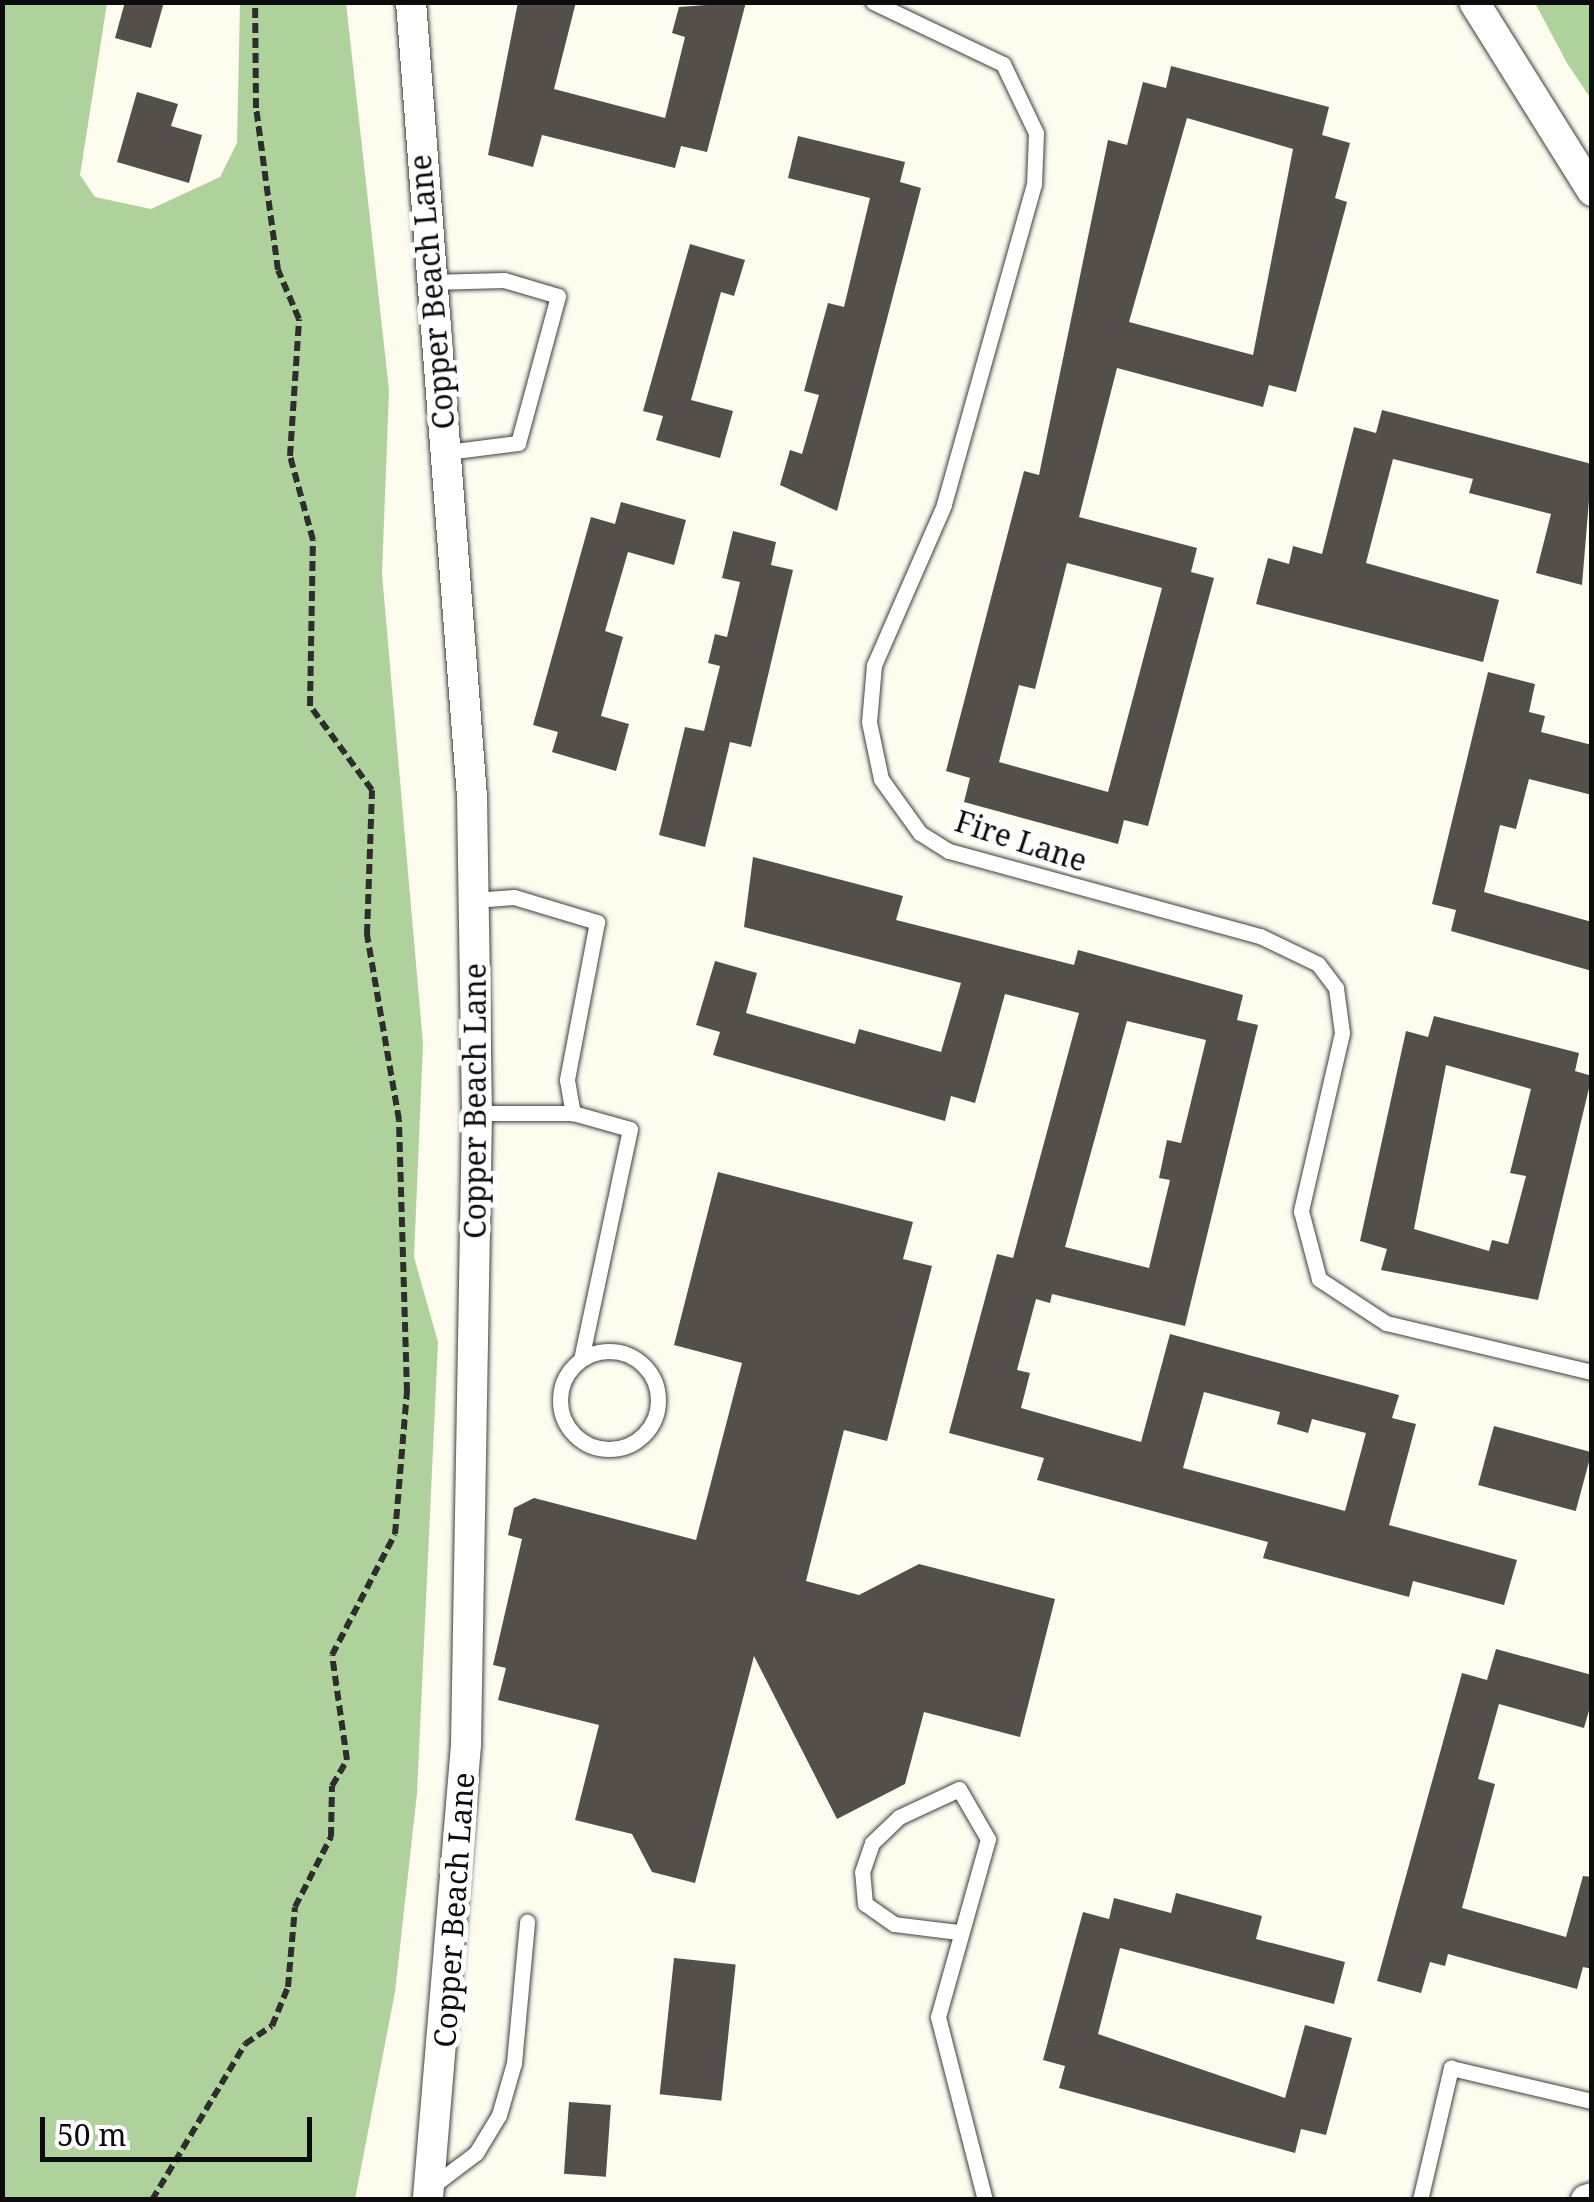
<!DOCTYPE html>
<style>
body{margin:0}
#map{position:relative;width:1594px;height:2202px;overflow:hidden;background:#fdfcee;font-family:"Noto Serif",serif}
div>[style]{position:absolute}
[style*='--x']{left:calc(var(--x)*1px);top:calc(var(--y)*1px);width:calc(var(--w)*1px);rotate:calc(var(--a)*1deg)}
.forest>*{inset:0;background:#afd29c}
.building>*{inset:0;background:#544f4a;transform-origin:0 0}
.path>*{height:6px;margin-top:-3px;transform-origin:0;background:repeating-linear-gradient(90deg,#2e2e2e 0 10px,transparent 0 15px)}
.roads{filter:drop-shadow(0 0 2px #3f3f3f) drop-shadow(0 0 2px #3f3f3f)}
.service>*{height:15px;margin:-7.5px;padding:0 7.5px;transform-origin:7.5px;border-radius:7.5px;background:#fff}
.service>.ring{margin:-7.5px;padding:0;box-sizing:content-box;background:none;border:15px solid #fff;border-radius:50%}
.minor>*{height:30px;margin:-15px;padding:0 15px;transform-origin:15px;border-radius:15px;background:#fff}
span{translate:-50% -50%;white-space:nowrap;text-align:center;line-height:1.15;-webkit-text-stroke:10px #fff;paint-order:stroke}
.street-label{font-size:30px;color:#0c0c0c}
.frame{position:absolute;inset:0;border:5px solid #0c0c0c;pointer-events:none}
.scale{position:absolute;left:40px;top:2117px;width:272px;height:45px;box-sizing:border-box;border:5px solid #0c0c0c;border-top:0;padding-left:12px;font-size:30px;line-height:35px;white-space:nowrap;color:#0c0c0c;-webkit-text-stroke:8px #fff;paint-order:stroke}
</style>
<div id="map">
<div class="forest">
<div style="clip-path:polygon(3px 2px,107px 3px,80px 175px,95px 197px,151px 209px,220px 177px,237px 143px,240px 3px,346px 3px,389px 390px,382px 574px,423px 1044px,414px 1257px,438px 1342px,417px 1793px,395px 1992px,355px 2199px,3px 2199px)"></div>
<div style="clip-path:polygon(1535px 3px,1591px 3px,1591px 99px,1567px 63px)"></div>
</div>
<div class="building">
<div style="clip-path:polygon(125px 2px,164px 2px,151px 48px,115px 38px)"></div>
<div style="clip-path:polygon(518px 2px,576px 2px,554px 89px,665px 118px,685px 37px,672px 33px,679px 7px,746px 2px,707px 152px,681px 146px,675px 168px,542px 135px,533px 167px,488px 155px)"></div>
<div style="clip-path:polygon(evenodd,1171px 66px,1329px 107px,1322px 135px,1350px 143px,1335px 198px,1347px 202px,1296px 392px,1269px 385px,1263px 407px,1117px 368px,1079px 517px,1197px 548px,1191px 572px,1214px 578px,1148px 826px,1124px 820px,1118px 844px,964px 802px,970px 778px,946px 771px,1024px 471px,1039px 475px,1108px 140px,1127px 145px,1143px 82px,1166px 88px,1171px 66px,1187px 118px,1293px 149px,1253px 355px,1129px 322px,1187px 118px,1171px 66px,1067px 563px,1162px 588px,1108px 792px,999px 762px,1019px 685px,1035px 689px,1067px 563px)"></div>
<div style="clip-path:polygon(137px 92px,178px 104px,171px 126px,202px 135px,189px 183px,117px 162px)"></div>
<div style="clip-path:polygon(798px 136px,905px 162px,900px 182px,921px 188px,837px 511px,780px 485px,790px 450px,802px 454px,819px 395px,804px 391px,828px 303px,844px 307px,870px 198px,788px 178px)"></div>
<div style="clip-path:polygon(690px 244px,745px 260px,734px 296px,721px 292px,691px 400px,733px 411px,720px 458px,656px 440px,663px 416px,643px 411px)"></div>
<div style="clip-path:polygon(1382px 410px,1592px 464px,1582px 585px,1536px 573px,1551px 514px,1469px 493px,1473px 479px,1393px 459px,1366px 563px,1499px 600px,1483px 662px,1256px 604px,1268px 558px,1289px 564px,1293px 546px,1322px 554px,1354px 427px,1376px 433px)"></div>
<div style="clip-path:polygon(621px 502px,686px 520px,674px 565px,628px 552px,605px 631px,623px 637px,601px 716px,629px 724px,616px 771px,552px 752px,558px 732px,533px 725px,591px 517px,615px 524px)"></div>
<div style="clip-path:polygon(733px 531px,776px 542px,771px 565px,793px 570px,751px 747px,730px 742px,705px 847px,659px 835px,685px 727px,704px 731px,720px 666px,708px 663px,715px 634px,727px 637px,740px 582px,722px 578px)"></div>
<div style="clip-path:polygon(1488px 672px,1535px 684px,1529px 712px,1545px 716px,1541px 732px,1592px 745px,1592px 795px,1529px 779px,1516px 829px,1500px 825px,1484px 892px,1592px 922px,1592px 971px,1451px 931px,1456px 910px,1432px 904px)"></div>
<div style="clip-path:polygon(evenodd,753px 857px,903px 896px,896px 920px,1074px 965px,1078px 950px,1243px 995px,1237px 1020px,1258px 1025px,1185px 1326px,1052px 1294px,1050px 1303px,1036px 1299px,1017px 1370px,1030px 1373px,1021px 1408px,1141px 1442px,1170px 1334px,1399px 1395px,1392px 1418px,1416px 1424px,1389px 1525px,1517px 1560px,1504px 1605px,1413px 1581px,1409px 1597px,1263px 1558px,1268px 1542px,1037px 1480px,1044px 1458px,949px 1433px,997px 1254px,1013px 1258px,1079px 1013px,1005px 994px,975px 1103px,951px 1096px,945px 1121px,713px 1055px,720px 1032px,696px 1025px,715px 961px,757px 973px,746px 1013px,855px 1044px,859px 1029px,941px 1052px,961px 983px,744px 927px,753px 857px,1127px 1021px,1206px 1040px,1181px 1143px,1167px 1140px,1159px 1178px,1170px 1180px,1149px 1268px,1065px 1247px,1127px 1021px,753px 857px,1204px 1392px,1280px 1412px,1277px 1424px,1308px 1433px,1312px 1419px,1366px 1433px,1345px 1511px,1183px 1468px,1204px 1392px)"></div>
<div style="clip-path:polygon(evenodd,1434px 1016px,1579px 1053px,1575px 1071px,1592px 1076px,1538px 1300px,1381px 1270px,1387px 1249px,1360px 1241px,1406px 1031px,1428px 1037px,1434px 1016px,1446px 1065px,1531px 1089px,1510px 1173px,1526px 1176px,1508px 1244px,1492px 1240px,1489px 1251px,1414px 1229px,1446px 1065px)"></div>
<div style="clip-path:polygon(718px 1172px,913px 1222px,903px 1259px,932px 1266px,887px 1441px,844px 1430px,806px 1581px,859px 1595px,919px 1564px,1055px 1599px,1020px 1737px,924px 1712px,905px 1784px,837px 1819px,754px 1656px,695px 1883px,652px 1872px,632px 1834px,575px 1820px,599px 1725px,498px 1700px,506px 1668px,493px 1665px,522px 1539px,508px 1535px,514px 1508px,534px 1498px,696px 1540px,742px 1363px,674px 1345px)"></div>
<div style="left:1494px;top:1426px;width:101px;height:61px;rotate:15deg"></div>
<div style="clip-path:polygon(1496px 1649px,1592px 1675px,1592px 1700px,1584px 1728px,1499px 1704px,1478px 1779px,1495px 1784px,1462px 1908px,1566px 1937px,1583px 1876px,1592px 1877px,1592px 1969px,1583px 1967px,1577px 1989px,1448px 1954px,1445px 1966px,1430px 1962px,1421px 1993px,1377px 1981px,1462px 1673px,1487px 1680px)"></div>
<div style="clip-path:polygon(1176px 1893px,1262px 1916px,1256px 1939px,1345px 1962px,1334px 2004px,1120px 1948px,1098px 2034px,1285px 2098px,1305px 2025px,1352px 2038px,1326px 2135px,1301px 2129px,1295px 2153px,1059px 2088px,1065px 2066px,1043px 2060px,1083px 1912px,1109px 1919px,1114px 1898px,1171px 1913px)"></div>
<div style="left:674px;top:1958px;width:62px;height:137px;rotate:6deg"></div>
<div style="left:569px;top:2102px;width:42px;height:72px;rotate:4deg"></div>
</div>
<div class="path">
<div style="--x:152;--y:2200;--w:182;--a:-59.2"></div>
<div style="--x:245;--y:2044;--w:32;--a:-34"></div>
<div style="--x:272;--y:2026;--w:42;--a:-67.7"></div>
<div style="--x:288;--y:1987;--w:80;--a:-85"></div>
<div style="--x:295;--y:1907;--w:79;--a:-62.8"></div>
<div style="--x:331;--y:1837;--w:51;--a:-88.9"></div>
<div style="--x:332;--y:1786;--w:30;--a:-60"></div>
<div style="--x:347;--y:1760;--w:106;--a:-98.1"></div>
<div style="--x:332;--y:1655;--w:136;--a:-62.5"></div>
<div style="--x:395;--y:1534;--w:143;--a:-85.2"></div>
<div style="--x:407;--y:1392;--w:272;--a:-91.7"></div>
<div style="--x:399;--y:1120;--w:189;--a:-99.8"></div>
<div style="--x:367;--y:934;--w:144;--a:-88"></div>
<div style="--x:372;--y:790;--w:104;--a:-126.4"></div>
<div style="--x:310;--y:706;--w:166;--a:-89"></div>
<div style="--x:313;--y:540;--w:87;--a:-105.3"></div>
<div style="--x:290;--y:456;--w:137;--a:-86.2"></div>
<div style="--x:299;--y:319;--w:53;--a:-113.2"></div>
<div style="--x:278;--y:270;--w:163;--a:-97.7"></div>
<div style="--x:256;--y:108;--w:106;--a:-90.5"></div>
</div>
<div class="roads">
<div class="service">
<div style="--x:873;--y:2;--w:144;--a:25.5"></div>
<div style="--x:1003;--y:64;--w:76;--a:64.4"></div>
<div style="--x:1036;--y:133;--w:51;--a:92.2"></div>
<div style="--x:1034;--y:184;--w:333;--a:105.7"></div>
<div style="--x:944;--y:505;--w:175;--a:113.6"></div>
<div style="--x:874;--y:665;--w:57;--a:95"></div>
<div style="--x:869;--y:722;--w:58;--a:78.1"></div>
<div style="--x:881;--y:779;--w:67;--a:54.2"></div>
<div style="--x:920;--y:833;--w:34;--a:32"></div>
<div style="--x:949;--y:851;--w:322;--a:15.3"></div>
<div style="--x:1260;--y:936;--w:64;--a:25.8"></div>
<div style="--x:1318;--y:964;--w:30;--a:53"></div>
<div style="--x:1336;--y:988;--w:45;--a:82.4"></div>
<div style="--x:1342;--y:1033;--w:183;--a:103"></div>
<div style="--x:1301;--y:1211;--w:70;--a:75.2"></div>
<div style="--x:1319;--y:1279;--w:80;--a:33.3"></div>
<div style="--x:1386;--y:1323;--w:212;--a:13.4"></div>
<div style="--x:431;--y:282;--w:73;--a:-1.6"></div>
<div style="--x:504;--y:280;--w:56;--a:16.5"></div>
<div style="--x:558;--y:296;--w:152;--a:105.2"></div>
<div style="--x:518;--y:443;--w:72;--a:172.8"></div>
<div style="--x:474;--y:900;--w:40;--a:-4.3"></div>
<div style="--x:514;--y:897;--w:87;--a:16.8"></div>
<div style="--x:597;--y:922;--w:161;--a:100.8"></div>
<div style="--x:567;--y:1080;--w:34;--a:80"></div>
<div style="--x:573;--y:1113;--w:96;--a:180"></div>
<div style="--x:573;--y:1113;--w:59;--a:15.7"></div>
<div style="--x:630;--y:1129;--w:235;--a:102"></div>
<div class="ring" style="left:560px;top:1351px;width:83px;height:83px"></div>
<div style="--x:958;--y:1932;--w:64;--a:-172.9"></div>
<div style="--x:894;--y:1924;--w:35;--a:-145"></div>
<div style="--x:865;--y:1904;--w:32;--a:-95"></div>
<div style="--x:862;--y:1872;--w:31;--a:-71"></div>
<div style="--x:872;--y:1843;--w:37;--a:-44"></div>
<div style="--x:899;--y:1817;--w:66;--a:-25"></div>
<div style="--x:959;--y:1789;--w:58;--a:59.9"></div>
<div style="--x:988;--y:1839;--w:185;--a:105.7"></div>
<div style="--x:938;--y:2017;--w:189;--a:75.6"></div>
<div style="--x:431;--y:2187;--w:56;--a:-37.1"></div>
<div style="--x:476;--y:2153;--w:44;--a:-58.8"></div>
<div style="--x:499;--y:2115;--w:54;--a:-73.9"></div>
<div style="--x:514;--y:2063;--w:142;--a:-84.7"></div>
<div style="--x:1420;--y:2200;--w:136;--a:-76.8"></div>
<div style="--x:1451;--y:2068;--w:145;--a:13.2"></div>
</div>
<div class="minor">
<div style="--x:411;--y:2;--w:797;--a:85.61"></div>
<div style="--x:472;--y:797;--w:316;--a:89.1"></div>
<div style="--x:477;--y:1113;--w:632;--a:91"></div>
<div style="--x:466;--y:1745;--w:457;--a:94.8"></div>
<div style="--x:1474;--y:2;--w:223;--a:58"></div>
<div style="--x:1586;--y:2200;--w:6;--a:-18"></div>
</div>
</div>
<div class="street-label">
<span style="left:432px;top:292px;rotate:-95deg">Copper Beach Lane</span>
<span style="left:1021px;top:841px;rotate:18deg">Fire Lane</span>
<span style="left:475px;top:1101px;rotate:-90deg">Copper Beach Lane</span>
<span style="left:454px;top:1910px;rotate:-86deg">Copper Beach Lane</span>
</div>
<div class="frame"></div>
<div class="scale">50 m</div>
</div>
